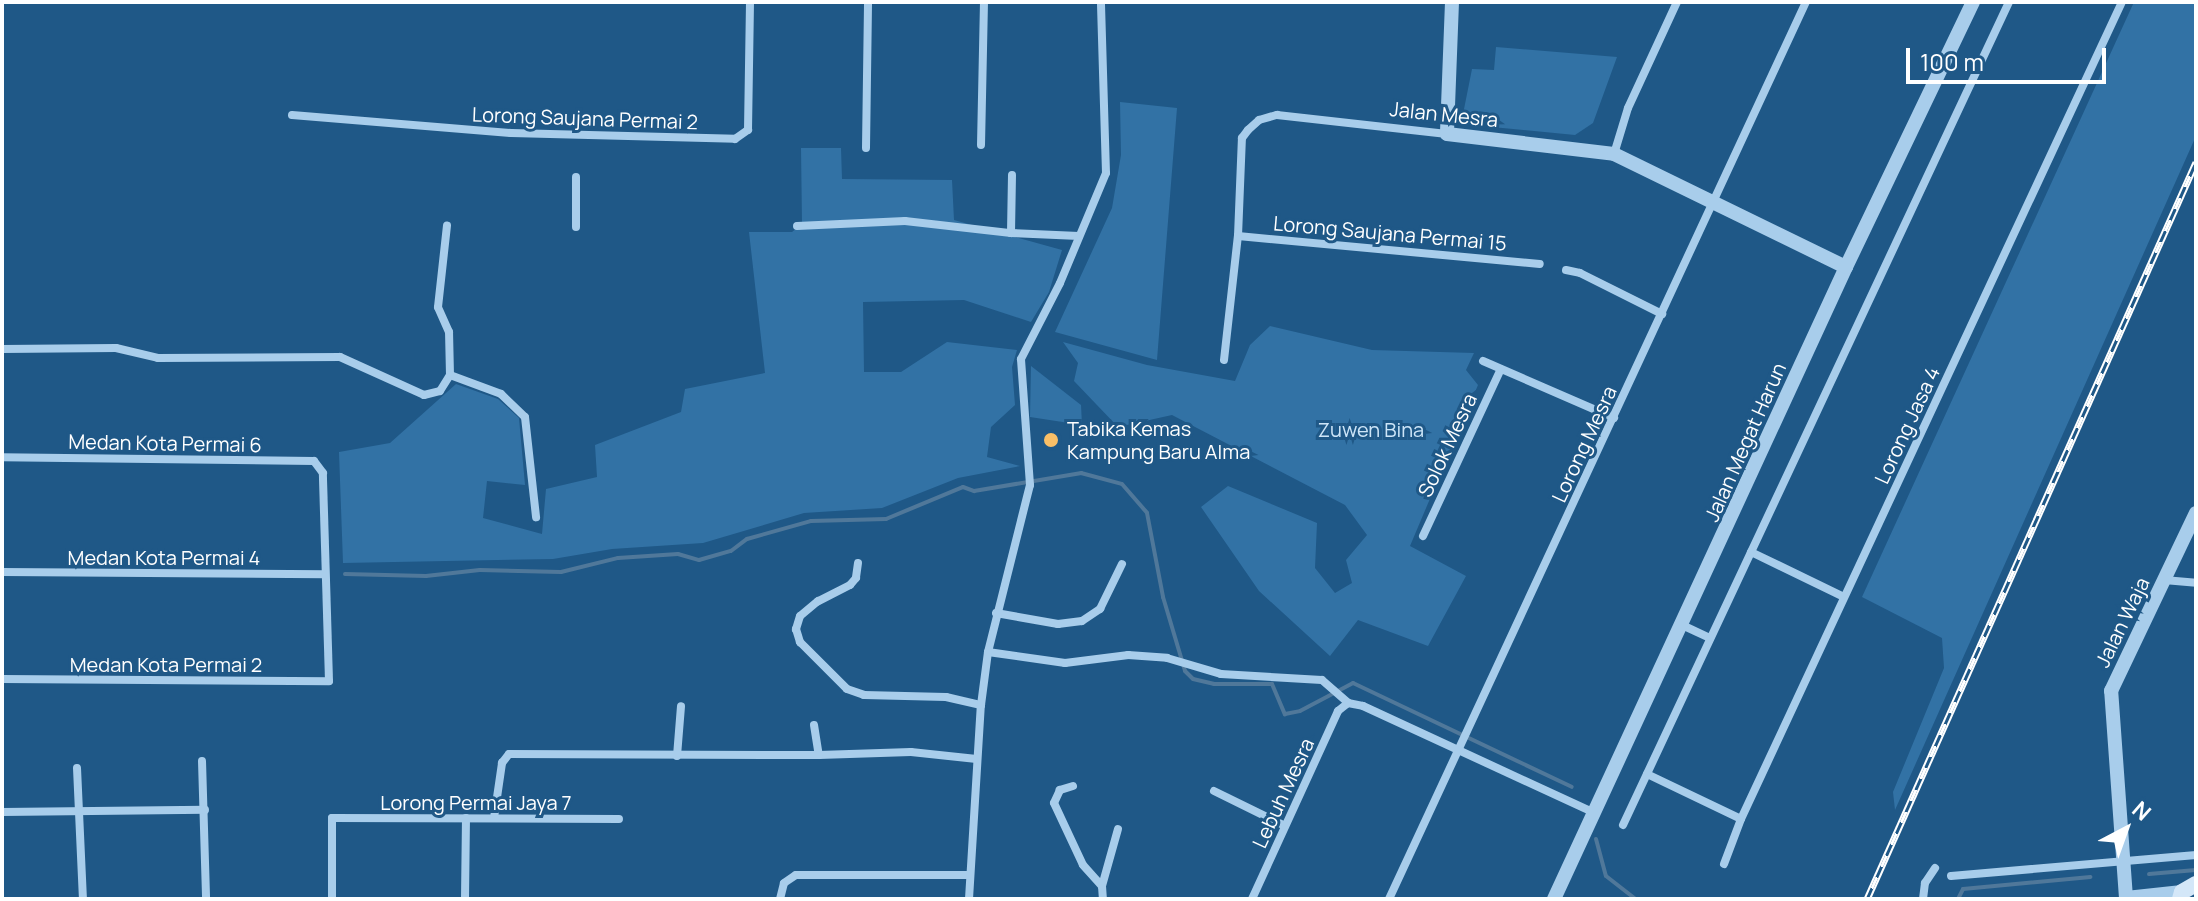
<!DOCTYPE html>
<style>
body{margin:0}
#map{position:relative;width:2198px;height:901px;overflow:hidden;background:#1f5887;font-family:Manrope,sans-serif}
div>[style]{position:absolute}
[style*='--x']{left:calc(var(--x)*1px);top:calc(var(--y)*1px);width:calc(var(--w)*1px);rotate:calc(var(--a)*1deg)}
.green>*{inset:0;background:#3272a5}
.stream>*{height:4px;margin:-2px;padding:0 2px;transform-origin:2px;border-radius:2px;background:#50789a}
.minor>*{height:8px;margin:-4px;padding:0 4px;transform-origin:4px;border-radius:4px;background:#a8cdeb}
.tertiary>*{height:14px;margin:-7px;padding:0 7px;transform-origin:7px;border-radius:7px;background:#a8cdeb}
.secondary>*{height:16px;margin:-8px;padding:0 8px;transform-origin:8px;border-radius:8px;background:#d4e7f8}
.rail>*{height:7px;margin-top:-3.5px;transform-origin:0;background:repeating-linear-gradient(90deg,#1f5887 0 12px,#fff 0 24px);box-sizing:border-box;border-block:2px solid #fff}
.dots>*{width:22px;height:22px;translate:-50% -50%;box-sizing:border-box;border:4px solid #1f5887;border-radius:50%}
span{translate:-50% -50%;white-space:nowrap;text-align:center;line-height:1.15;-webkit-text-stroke:6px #1f5887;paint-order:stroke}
.street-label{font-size:20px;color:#fff}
.poi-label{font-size:20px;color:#fff}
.left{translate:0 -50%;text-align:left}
.park-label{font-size:20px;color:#cde5f8}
.frame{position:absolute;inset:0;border:4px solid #fff;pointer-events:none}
.north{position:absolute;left:2086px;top:789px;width:80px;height:80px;-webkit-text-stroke:6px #1f5887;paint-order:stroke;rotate:41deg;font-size:22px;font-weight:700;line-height:32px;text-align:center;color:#fff}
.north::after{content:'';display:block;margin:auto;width:28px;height:36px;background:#fff;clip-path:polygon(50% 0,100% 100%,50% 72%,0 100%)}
.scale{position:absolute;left:1906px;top:48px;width:200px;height:36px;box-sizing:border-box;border:4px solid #fff;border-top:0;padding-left:10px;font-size:24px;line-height:28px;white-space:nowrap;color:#fff;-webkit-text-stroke:6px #1f5887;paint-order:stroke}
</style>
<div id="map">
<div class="green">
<div style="clip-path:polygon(2134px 2px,2196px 2px,2196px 136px,1895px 810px,1893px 792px,1944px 668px,1942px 638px,1862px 597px)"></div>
<div style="clip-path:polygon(1496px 47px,1617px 57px,1593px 123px,1575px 135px,1461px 124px,1472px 69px,1494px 70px)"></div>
<div style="clip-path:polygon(1120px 102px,1177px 108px,1157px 360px,1055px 332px,1112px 208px,1121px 155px)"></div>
<div style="clip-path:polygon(801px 148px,841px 148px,842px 179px,952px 180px,954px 220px,1062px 250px,1049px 292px,1031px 322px,964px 300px,863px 302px,864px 372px,901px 372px,947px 342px,1017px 350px,1012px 367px,1015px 405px,991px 427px,987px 457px,1020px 466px,958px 478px,882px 508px,804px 513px,703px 543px,612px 549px,553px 559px,343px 563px,339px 452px,390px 443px,456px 384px,498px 399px,519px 418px,525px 485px,487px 481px,483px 518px,542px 534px,546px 489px,597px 477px,595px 445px,681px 412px,685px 389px,765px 373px,749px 232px,792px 232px,802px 224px)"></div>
<div style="clip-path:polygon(1270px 326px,1372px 350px,1474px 353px,1466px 370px,1478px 385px,1410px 546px,1466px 576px,1428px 646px,1358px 620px,1330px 656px,1259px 591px,1201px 507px,1228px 486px,1317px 523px,1315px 568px,1335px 593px,1352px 583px,1346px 560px,1367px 535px,1345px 505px,1172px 415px,1118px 427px,1074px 381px,1078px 363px,1063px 342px,1147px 365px,1235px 381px,1250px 345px)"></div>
<div style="clip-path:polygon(1031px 366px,1081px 405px,1082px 425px,1030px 417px)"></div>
</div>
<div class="stream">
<div style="--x:345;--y:574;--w:81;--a:1.4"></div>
<div style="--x:426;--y:576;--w:54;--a:-6.3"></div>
<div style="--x:480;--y:570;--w:81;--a:1.4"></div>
<div style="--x:561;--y:572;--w:59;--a:-13.8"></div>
<div style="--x:618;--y:558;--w:60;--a:-3.8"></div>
<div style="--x:678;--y:554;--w:22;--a:16"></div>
<div style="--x:699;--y:560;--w:33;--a:-16"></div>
<div style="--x:731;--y:551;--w:20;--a:-37"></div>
<div style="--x:747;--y:539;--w:66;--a:-15.7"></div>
<div style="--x:811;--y:521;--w:75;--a:-1.5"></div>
<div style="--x:886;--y:519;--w:83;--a:-22.6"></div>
<div style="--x:963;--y:487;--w:12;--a:20"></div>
<div style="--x:974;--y:491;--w:109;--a:-9.5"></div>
<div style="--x:1081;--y:473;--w:42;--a:15"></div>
<div style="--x:1122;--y:484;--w:38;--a:49"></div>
<div style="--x:1147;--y:513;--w:86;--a:79.2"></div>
<div style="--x:1163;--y:597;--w:77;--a:73.4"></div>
<div style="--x:1185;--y:671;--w:11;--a:45"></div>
<div style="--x:1193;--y:679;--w:22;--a:13"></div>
<div style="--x:1214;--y:684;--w:58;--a:0"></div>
<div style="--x:1272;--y:684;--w:33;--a:67"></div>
<div style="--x:1285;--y:714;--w:15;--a:-11"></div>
<div style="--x:1300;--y:711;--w:60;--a:-27.8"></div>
<div style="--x:1353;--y:683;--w:242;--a:25.4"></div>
<div style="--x:1596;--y:839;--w:38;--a:75"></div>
<div style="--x:1606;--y:876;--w:37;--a:38"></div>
<div style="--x:2149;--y:874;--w:47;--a:-4.9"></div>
<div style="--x:1958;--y:899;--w:11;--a:-63"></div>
<div style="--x:1963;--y:889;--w:128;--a:-5.4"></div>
</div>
<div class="minor">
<div style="--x:292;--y:115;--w:220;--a:4.7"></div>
<div style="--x:511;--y:133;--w:224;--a:1.5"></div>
<div style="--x:735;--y:139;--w:16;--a:-35"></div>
<div style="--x:748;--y:130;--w:128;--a:-89.1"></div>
<div style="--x:981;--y:145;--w:143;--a:-88.8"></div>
<div style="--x:866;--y:148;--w:146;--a:-89.2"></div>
<div style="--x:1614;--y:154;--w:48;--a:-73.1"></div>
<div style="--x:1628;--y:108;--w:117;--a:-65.2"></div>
<div style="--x:1012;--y:175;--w:58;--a:91"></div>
<div style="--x:1011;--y:233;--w:68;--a:2.5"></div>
<div style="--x:576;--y:177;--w:50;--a:90"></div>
<div style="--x:797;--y:226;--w:108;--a:-2.7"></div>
<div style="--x:905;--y:221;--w:107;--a:6.5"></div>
<div style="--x:1238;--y:236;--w:303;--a:5.3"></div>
<div style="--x:1566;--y:270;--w:14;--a:12"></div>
<div style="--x:1580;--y:273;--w:92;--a:26.6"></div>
<div style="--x:2;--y:349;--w:114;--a:-0.5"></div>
<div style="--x:116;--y:348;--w:43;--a:13.4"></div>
<div style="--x:158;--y:358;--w:182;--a:-0.3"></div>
<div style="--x:340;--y:357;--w:92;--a:24.3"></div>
<div style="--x:424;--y:395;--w:16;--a:-14"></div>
<div style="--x:440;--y:391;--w:19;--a:-58"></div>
<div style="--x:450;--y:375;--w:43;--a:-91.3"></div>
<div style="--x:449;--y:332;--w:27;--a:-114"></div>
<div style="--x:438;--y:307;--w:82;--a:-83.7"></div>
<div style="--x:1224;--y:360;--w:125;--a:-83.6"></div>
<div style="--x:1238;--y:236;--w:98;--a:-87.7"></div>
<div style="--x:1242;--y:138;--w:10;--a:-53"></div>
<div style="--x:1248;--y:130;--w:15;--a:-42"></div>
<div style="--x:1259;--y:120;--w:19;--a:-16"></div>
<div style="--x:1277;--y:115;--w:171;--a:6.4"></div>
<div style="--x:1483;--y:361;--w:143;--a:23.5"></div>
<div style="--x:450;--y:375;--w:54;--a:20.4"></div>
<div style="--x:501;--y:394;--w:33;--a:44"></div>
<div style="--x:525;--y:417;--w:101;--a:83.7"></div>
<div style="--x:1423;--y:536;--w:184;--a:-65"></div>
<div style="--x:1751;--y:552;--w:103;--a:25.8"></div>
<div style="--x:858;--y:563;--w:15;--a:98"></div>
<div style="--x:856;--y:578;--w:9;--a:131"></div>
<div style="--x:850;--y:585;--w:36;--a:153"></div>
<div style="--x:818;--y:601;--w:23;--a:140"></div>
<div style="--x:800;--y:616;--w:14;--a:107"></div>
<div style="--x:796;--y:629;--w:14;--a:73"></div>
<div style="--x:800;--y:642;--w:66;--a:45"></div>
<div style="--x:847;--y:689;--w:18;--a:19"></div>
<div style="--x:864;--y:695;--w:82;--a:1.4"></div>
<div style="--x:946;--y:697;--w:36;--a:13"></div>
<div style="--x:2;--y:572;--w:323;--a:0.4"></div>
<div style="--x:2164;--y:580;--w:32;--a:5"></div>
<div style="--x:996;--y:613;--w:63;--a:10.1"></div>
<div style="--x:1058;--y:624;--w:24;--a:-7"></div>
<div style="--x:1082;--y:621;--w:22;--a:-34"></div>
<div style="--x:1100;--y:609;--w:50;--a:-63.9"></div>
<div style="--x:1682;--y:625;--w:31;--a:25"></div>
<div style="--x:988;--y:652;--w:78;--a:8.1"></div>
<div style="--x:1065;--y:663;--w:64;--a:-7.2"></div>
<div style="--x:1128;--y:655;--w:39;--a:4"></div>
<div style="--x:1167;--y:658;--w:56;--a:16.5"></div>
<div style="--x:1221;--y:674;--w:101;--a:3.4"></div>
<div style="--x:1322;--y:680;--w:35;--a:41"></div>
<div style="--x:1348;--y:703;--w:15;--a:11"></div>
<div style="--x:1363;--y:706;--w:255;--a:24.8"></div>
<div style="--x:2;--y:679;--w:327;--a:0.4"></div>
<div style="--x:329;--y:681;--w:208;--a:-91.7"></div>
<div style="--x:323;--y:473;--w:15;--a:-127"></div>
<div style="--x:314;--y:461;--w:312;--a:-179.3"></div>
<div style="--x:814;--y:725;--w:30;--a:81"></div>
<div style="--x:819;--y:755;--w:92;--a:-1.9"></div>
<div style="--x:911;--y:752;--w:66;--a:6.1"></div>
<div style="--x:677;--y:756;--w:50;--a:-85.4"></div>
<div style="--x:202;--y:761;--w:138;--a:88.3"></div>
<div style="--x:77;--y:768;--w:131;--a:87.4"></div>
<div style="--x:1647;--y:774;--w:104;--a:25.6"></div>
<div style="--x:1073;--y:786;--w:14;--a:163"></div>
<div style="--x:1060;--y:790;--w:14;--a:115"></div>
<div style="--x:1054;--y:803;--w:68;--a:64.9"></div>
<div style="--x:1083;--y:865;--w:28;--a:48"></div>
<div style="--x:1102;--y:886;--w:13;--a:86"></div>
<div style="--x:1214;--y:791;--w:79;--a:26.2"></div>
<div style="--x:2;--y:812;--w:203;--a:-0.6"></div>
<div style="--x:494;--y:818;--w:56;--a:-81.7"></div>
<div style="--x:502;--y:763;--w:11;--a:-52"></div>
<div style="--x:509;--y:754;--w:310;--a:0.2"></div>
<div style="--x:1623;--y:825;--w:909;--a:-64.87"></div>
<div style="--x:1724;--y:864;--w:48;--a:-69.3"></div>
<div style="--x:1741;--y:819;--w:901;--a:-65"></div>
<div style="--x:1951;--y:876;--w:246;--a:-4.9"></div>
<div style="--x:1102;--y:886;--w:59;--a:-74.3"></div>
<div style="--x:332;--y:899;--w:81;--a:-90"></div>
<div style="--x:332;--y:818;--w:287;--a:0.2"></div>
<div style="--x:465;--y:899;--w:81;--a:-89.3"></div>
<div style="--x:780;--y:899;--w:16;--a:-76"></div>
<div style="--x:784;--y:883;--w:14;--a:-34"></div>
<div style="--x:796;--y:875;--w:174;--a:0"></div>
<div style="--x:969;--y:899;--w:194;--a:-86.5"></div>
<div style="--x:981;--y:705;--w:53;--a:-82.5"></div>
<div style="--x:988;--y:652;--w:172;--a:-75.9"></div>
<div style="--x:1030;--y:485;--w:126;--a:-94.1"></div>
<div style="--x:1021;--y:359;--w:85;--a:-62.8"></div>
<div style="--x:1060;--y:283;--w:119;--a:-67.3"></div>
<div style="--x:1106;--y:173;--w:171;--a:-91.7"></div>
<div style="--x:1252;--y:899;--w:207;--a:-65.4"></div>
<div style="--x:1338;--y:711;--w:13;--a:-39"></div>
<div style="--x:1389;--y:899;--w:989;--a:-65.07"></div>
<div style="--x:1923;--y:899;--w:16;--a:-83"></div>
<div style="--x:1925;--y:883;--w:18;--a:-56"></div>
</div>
<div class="tertiary">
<div style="--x:1452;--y:2;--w:132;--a:92.2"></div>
<div style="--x:1447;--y:134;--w:168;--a:6.8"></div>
<div style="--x:1614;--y:154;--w:258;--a:26"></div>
<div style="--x:2182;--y:892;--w:56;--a:173.9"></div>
<div style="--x:2126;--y:898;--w:208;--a:-94.1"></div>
<div style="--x:2111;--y:691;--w:197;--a:-64.5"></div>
<div style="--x:1554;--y:899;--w:696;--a:-65.2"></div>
<div style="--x:1846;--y:267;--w:294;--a:-64.4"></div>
</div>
<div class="secondary">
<div style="--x:2180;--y:899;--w:7;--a:-74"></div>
<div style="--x:2182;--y:892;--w:16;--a:-30"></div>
</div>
<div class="rail">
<div style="--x:1867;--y:899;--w:807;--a:-65.94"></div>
</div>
<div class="dots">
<div style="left:1051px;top:440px;background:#f9bf67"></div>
</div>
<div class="street-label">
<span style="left:1444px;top:114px;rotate:6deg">Jalan Mesra</span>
<span style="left:585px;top:118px;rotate:2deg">Lorong Saujana Permai 2</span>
<span style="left:1390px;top:233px;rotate:5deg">Lorong Saujana Permai 15</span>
<span style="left:1907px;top:425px;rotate:-65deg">Lorong Jasa 4</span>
<span style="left:1745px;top:442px;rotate:-66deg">Jalan Megat Harun</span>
<span style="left:165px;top:443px;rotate:1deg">Medan Kota Permai 6</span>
<span style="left:1584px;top:444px;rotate:-65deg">Lorong Mesra</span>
<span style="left:1447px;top:445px;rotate:-65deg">Solok Mesra</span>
<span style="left:164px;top:557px">Medan Kota Permai 4</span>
<span style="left:2122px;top:622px;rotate:-64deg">Jalan Waja</span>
<span style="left:166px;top:664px">Medan Kota Permai 2</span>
<span style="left:1283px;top:793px;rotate:-65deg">Lebuh Mesra</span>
<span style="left:476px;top:802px">Lorong Permai Jaya 7</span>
</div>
<div class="poi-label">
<span class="left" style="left:1067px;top:440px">Tabika Kemas<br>Kampung Baru Alma</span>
</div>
<div class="park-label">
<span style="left:1371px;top:429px">Zuwen Bina</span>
</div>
<div class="frame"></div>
<div class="north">N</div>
<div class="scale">100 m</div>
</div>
